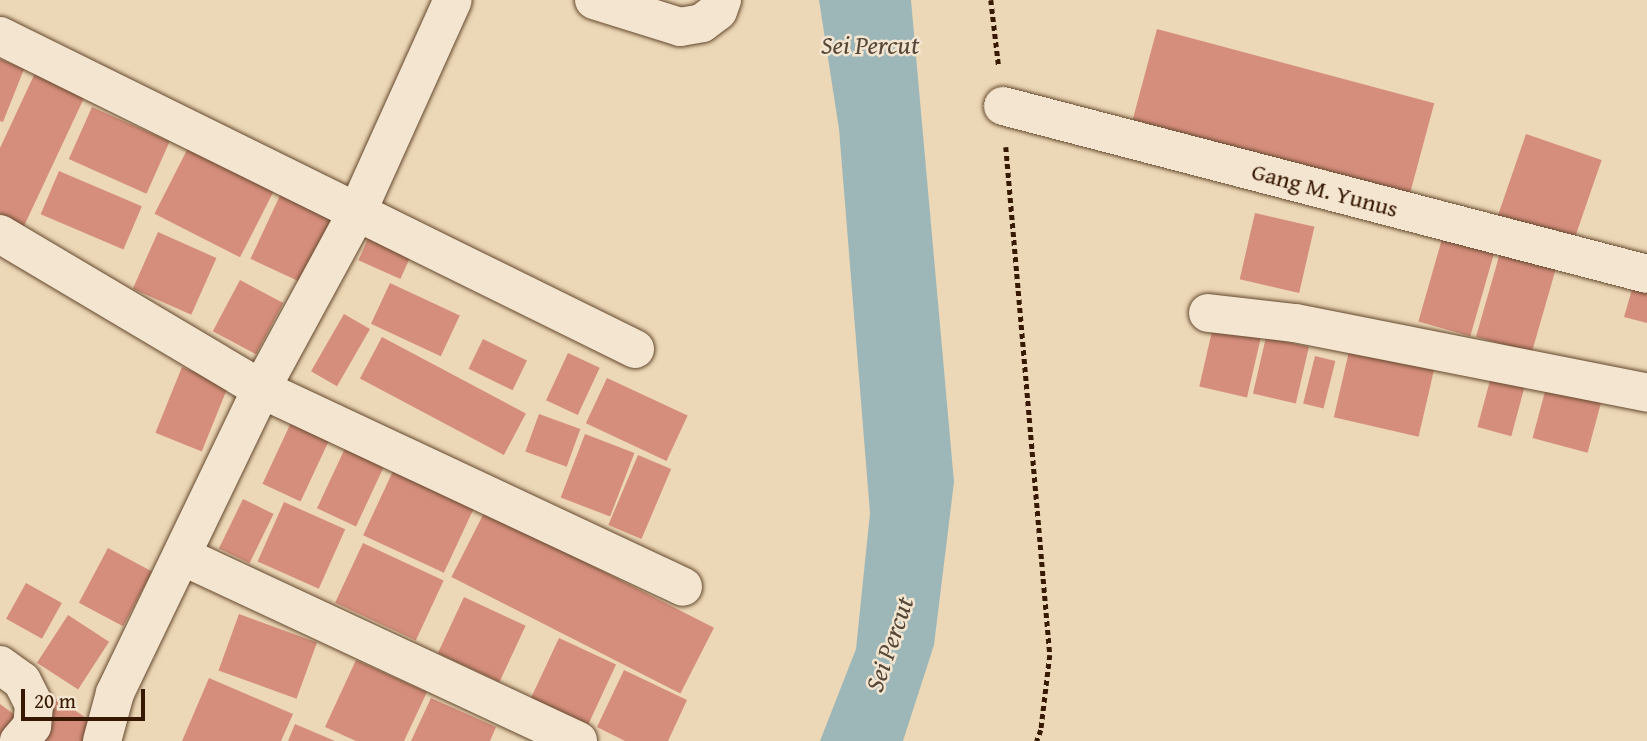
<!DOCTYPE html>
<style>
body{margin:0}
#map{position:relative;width:1647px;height:741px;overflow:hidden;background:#ecd7b6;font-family:"Gentium Book Plus",serif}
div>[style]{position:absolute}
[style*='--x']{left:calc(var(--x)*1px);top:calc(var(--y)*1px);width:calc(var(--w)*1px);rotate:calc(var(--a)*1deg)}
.water>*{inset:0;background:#9db7b9}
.building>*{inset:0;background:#d68e7c;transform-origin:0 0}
.path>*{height:4.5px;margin-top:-2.25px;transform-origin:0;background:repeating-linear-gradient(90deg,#371801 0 5px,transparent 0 8.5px)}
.roads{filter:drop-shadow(0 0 2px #64482e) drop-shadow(0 0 2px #64482e)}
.minor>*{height:38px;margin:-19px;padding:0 19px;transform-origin:19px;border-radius:19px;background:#f3e5d0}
span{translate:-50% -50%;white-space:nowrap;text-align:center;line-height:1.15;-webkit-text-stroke:5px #f3e5d0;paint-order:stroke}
.street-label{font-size:24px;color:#371801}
.water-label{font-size:26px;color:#564838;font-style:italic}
.scale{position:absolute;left:21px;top:689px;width:124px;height:32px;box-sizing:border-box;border:4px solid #371801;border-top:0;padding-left:9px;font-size:21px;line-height:24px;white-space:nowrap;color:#371801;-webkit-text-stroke:5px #f3e5d0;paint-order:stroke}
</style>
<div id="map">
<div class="water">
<div style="clip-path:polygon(819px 0,911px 0,954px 482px,934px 645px,903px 741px,820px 741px,856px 649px,870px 513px,839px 129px)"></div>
</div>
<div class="building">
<div style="left:1157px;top:29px;width:287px;height:94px;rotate:15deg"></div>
<div style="clip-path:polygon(0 59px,24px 69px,3px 122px,0 121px)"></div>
<div style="clip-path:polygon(35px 73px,85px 96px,24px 226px,0 214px,0 148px)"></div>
<div style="left:92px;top:107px;width:85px;height:57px;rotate:24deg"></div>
<div style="left:1526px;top:134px;width:80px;height:87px;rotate:19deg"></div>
<div style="left:189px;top:146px;width:96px;height:76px;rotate:27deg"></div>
<div style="left:59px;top:171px;width:90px;height:47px;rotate:23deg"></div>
<div style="left:283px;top:189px;width:61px;height:77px;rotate:25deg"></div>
<div style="left:1255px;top:213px;width:61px;height:68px;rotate:13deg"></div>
<div style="left:158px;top:232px;width:64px;height:62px;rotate:24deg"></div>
<div style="left:371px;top:232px;width:46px;height:31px;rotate:24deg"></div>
<div style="left:1444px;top:232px;width:54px;height:93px;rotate:16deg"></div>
<div style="left:1500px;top:253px;width:58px;height:87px;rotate:16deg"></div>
<div style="clip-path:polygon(1635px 279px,1647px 282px,1647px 323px,1624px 317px)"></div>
<div style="left:240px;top:280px;width:49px;height:58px;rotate:28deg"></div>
<div style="left:390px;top:283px;width:77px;height:45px;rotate:25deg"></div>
<div style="left:344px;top:314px;width:30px;height:66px;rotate:30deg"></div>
<div style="left:1213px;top:327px;width:49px;height:61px;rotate:13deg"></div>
<div style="left:382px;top:337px;width:163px;height:47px;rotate:28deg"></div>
<div style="left:1266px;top:337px;width:44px;height:58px;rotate:13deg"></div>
<div style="left:483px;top:339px;width:49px;height:33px;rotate:26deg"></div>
<div style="left:1350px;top:347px;width:87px;height:72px;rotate:13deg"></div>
<div style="left:568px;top:353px;width:35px;height:52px;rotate:25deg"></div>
<div style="left:1315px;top:356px;width:21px;height:49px;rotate:14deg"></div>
<div style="left:182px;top:367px;width:50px;height:71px;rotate:22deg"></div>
<div style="left:1492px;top:373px;width:35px;height:56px;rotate:15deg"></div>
<div style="left:607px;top:378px;width:89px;height:50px;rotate:25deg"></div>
<div style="left:1547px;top:384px;width:57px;height:56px;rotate:15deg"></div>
<div style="left:295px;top:414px;width:42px;height:77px;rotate:25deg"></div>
<div style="left:539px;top:414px;width:44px;height:40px;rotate:20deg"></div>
<div style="left:585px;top:434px;width:53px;height:68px;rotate:21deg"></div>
<div style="left:347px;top:444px;width:43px;height:71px;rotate:25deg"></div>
<div style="left:638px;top:455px;width:36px;height:76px;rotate:23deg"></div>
<div style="left:394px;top:469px;width:89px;height:73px;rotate:25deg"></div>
<div style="left:243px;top:499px;width:34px;height:55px;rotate:26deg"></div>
<div style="left:284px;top:502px;width:67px;height:65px;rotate:24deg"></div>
<div style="left:485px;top:511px;width:257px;height:74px;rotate:27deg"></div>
<div style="left:363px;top:543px;width:89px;height:66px;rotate:25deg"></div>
<div style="left:108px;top:548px;width:50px;height:62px;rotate:28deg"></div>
<div style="left:26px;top:583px;width:41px;height:41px;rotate:29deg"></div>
<div style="left:464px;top:597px;width:68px;height:62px;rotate:25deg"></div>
<div style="left:239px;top:614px;width:83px;height:60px;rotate:20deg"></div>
<div style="left:68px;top:615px;width:49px;height:57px;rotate:33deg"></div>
<div style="left:559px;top:638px;width:63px;height:66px;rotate:25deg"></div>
<div style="clip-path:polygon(356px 660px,427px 692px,404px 741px,356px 741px,325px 727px)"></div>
<div style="clip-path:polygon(624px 670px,687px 700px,668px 741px,625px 741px,597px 727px)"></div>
<div style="clip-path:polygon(209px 678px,293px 714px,281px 741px,182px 741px)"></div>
<div style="clip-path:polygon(57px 698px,95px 724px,84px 741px,28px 741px)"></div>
<div style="clip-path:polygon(431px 698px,496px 727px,490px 741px,411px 741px)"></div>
<div style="clip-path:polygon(0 704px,19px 718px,1px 741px,0 741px)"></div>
<div style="clip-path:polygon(295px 724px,335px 741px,288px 741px)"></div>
</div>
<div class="path">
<div style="--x:991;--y:0;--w:68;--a:83.3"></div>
<div style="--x:1006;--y:147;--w:510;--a:85.05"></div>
<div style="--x:1050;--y:655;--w:76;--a:96.8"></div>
<div style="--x:1041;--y:730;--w:12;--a:110"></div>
</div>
<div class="roads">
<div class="minor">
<div style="--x:594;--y:0;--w:90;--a:17.4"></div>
<div style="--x:680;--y:27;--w:22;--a:-10"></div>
<div style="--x:702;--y:23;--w:20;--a:-37"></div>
<div style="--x:718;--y:11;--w:12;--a:-70"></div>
<div style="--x:0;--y:36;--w:708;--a:26.24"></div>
<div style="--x:1003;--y:106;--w:666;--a:14.62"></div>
<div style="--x:0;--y:234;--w:304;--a:30.7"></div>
<div style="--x:261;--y:389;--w:466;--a:25.1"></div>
<div style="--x:1208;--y:313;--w:88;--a:6.6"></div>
<div style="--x:1295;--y:323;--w:359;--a:11.2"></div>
<div style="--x:182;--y:556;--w:437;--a:25"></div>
<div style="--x:0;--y:665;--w:27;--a:36"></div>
<div style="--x:22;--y:681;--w:27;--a:63"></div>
<div style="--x:34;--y:705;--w:21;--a:95"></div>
<div style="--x:32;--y:726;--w:20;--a:131"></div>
<div style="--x:102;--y:741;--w:50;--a:-74.8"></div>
<div style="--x:115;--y:693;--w:337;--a:-64.3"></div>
<div style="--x:261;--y:389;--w:204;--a:-61.5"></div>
<div style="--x:358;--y:210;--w:230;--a:-65.7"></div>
</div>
</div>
<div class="street-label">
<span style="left:1325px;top:190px;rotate:15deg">Gang M. Yunus</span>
</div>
<div class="water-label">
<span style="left:870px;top:45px">Sei Percut</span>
<span style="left:889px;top:644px;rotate:-71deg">Sei Percut</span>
</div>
<div class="scale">20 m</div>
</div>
